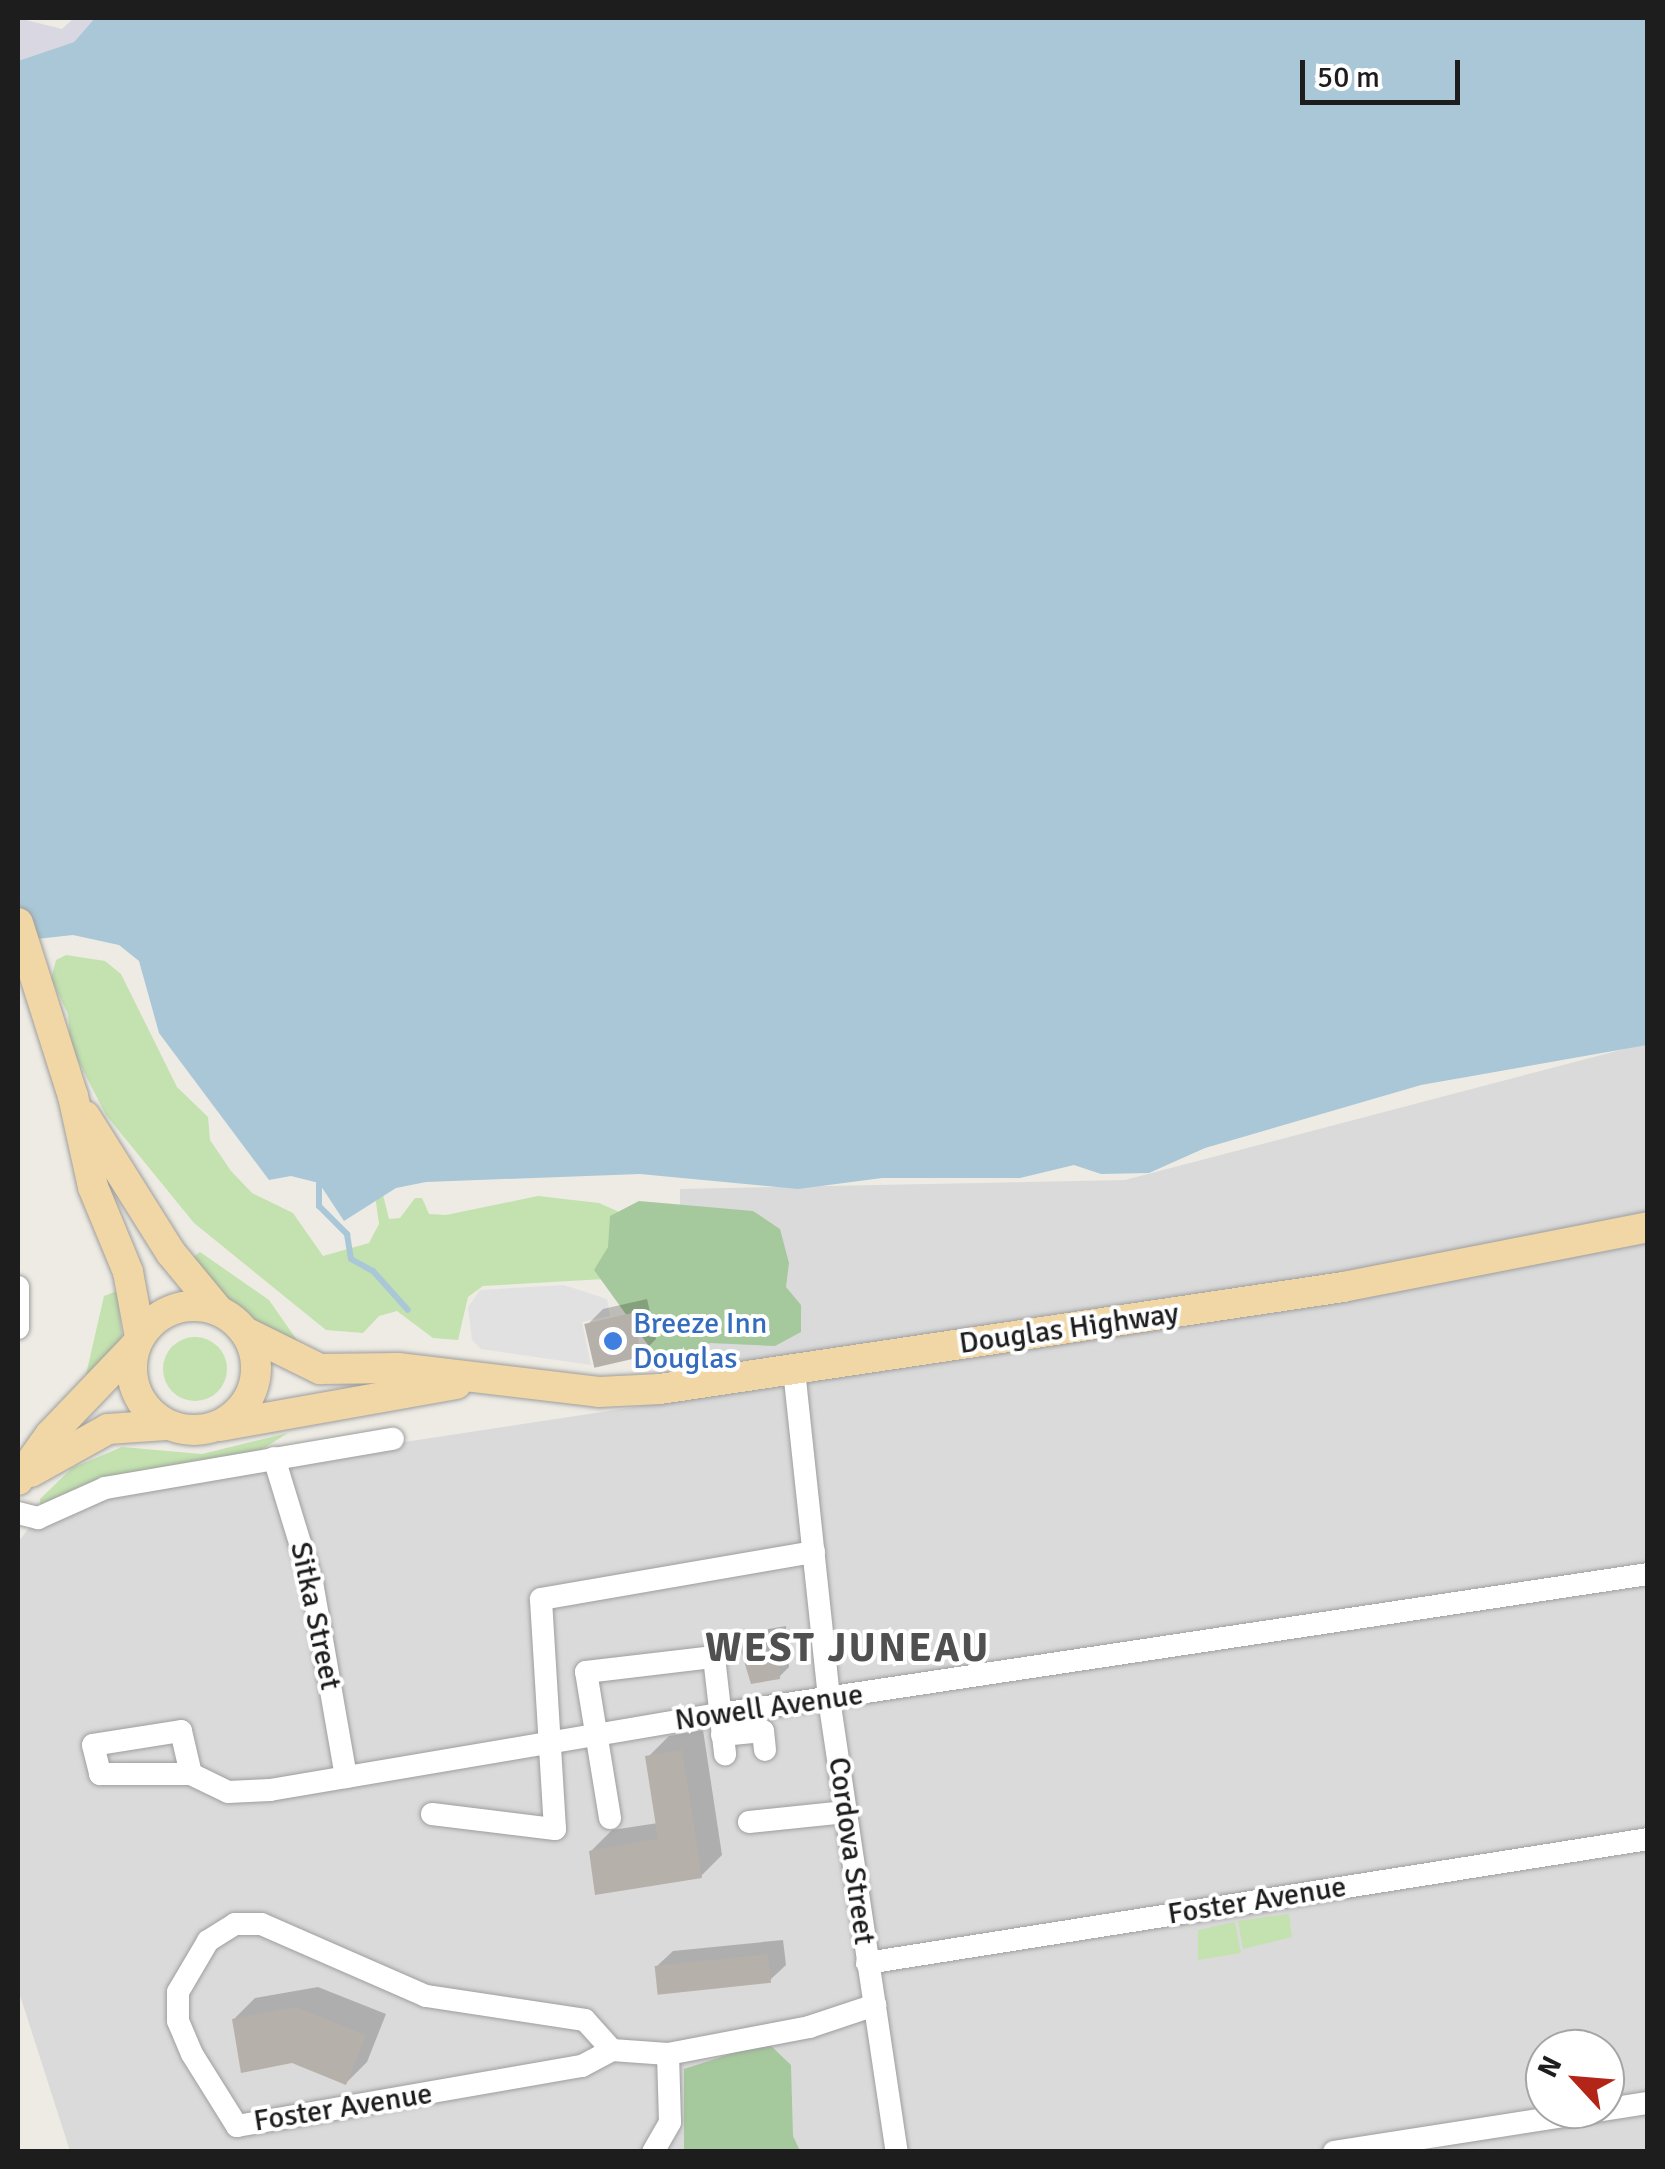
<!DOCTYPE html>
<style>
body{margin:0}
#map{position:relative;width:1665px;height:2169px;overflow:hidden;background:#edebe4;font-family:Signika,sans-serif}
div>[style]{position:absolute}
[style*='--x']{left:calc(var(--x)*1px);top:calc(var(--y)*1px);width:calc(var(--w)*1px);rotate:calc(var(--a)*1deg)}
.residential>*{inset:0;background:#dbdada}
.grass>*{inset:0;background:#c3e2af}
.round{border-radius:50%}
.forest>*{inset:0;background:#a6c89d}
.parking>*{inset:0;background:#e1e1e1}
.plaza>*{inset:0;background:#d9d8e2}
.water>*{inset:0;background:#a9c7d6}
.shadow>*{inset:0;background:#0003}
.stream>*{height:6px;margin:-3px;padding:0 3px;transform-origin:3px;border-radius:3px;background:#a9c7d6}
.building>*{inset:0;background:#b6b0aa;transform-origin:0 0}
.roads{filter:drop-shadow(0 0 2px #9e9e9e) drop-shadow(0 0 2px #9e9e9e)}
.minor>*{height:22px;margin:-11px;padding:0 11px;transform-origin:11px;border-radius:11px;background:#fff}
.major>*{height:30px;margin:-15px;padding:0 15px;transform-origin:15px;border-radius:15px;background:#f1d7a5}
.major>.ring{margin:-15px;padding:0;box-sizing:content-box;background:none;border:30px solid #f1d7a5;border-radius:50%}
.dots>*{width:28px;height:28px;translate:-50% -50%;box-sizing:border-box;border:5px solid #fff;border-radius:50%}
span{translate:-50% -50%;white-space:nowrap;text-align:center;line-height:1.15;-webkit-text-stroke:8px #fff;paint-order:stroke}
.shop-label{font-size:30px;color:#366cbe}
.left{translate:0 -50%;text-align:left}
.street-label{font-size:30px;color:#1d1d1d}
.district-label{font-size:40px;color:#505050;font-weight:700;letter-spacing:2.5px}
.frame{position:absolute;inset:0;border:20px solid #1d1d1d;pointer-events:none}
.north{position:absolute;left:1525px;top:2029px;width:100px;height:100px;box-sizing:border-box;background:#fff;border:2px solid #a5a5a5;border-radius:50%;rotate:296deg;font-size:28px;font-weight:700;line-height:40px;text-align:center;color:#1d1d1d}
.north::after{content:'';display:block;margin:auto;width:35px;height:45px;background:#b32516;clip-path:polygon(50% 0,100% 100%,50% 72%,0 100%)}
.scale{position:absolute;left:1300px;top:60px;width:160px;height:45px;box-sizing:border-box;border:5px solid #1d1d1d;border-top:0;padding-left:12px;font-size:30px;line-height:35px;white-space:nowrap;color:#1d1d1d;-webkit-text-stroke:8px #fff;paint-order:stroke}
</style>
<div id="map">
<div class="residential">
<div style="clip-path:polygon(evenodd,1647px 1043px,1647px 2151px,70px 2151px,18px 1989px,18px 1542px,55px 1495px,681px 1400px,680px 1189px,1125px 1180px,1647px 1043px,1545px 2049px,1605px 2049px,1605px 2109px,1545px 2109px,1545px 2049px)"></div>
</div>
<div class="grass">
<div style="clip-path:polygon(66px 955px,105px 961px,121px 974px,177px 1087px,208px 1117px,210px 1140px,231px 1171px,252px 1193px,293px 1213px,323px 1256px,369px 1243px,379px 1224px,375px 1195px,383px 1195px,389px 1219px,400px 1218px,415px 1198px,422px 1198px,429px 1214px,446px 1215px,538px 1196px,599px 1203px,626px 1215px,605px 1279px,483px 1286px,468px 1297px,458px 1340px,433px 1338px,397px 1311px,379px 1316px,363px 1333px,326px 1330px,194px 1223px,106px 1115px,70px 1045px,68px 1014px,51px 979px,56px 960px)"></div>
<div style="clip-path:polygon(200px 1252px,269px 1300px,301px 1346px,249px 1324px,182px 1265px)"></div>
<div style="clip-path:polygon(117px 1291px,122px 1336px,106px 1365px,85px 1379px,104px 1296px)"></div>
<div class="round" style="left:163px;top:1337px;width:64px;height:64px"></div>
<div style="clip-path:polygon(288px 1433px,261px 1450px,139px 1475px,40px 1507px,40px 1499px,72px 1468px,122px 1447px,202px 1454px)"></div>
<div style="clip-path:polygon(1289px 1914px,1292px 1937px,1243px 1949px,1238px 1921px)"></div>
<div style="clip-path:polygon(1235px 1922px,1241px 1953px,1198px 1960px,1198px 1930px)"></div>
</div>
<div class="forest">
<div style="clip-path:polygon(639px 1201px,753px 1211px,780px 1229px,789px 1263px,786px 1287px,801px 1305px,801px 1332px,775px 1346px,710px 1343px,689px 1358px,656px 1356px,594px 1270px,608px 1247px,610px 1216px)"></div>
<div style="clip-path:polygon(767px 2042px,791px 2065px,793px 2136px,800px 2151px,684px 2152px,684px 2069px)"></div>
</div>
<div class="parking">
<div style="clip-path:polygon(564px 1285px,607px 1299px,610px 1316px,582px 1322px,591px 1365px,481px 1349px,472px 1340px,468px 1307px,480px 1290px)"></div>
</div>
<div class="plaza">
<div style="clip-path:polygon(18px 18px,62px 29px,74px 18px,95px 18px,74px 42px,18px 61px)"></div>
</div>
<div class="water">
<div style="clip-path:polygon(95px 18px,1647px 18px,1647px 1045px,1421px 1085px,1205px 1148px,1149px 1173px,1101px 1174px,1074px 1165px,1020px 1178px,882px 1178px,798px 1189px,640px 1174px,426px 1182px,396px 1188px,344px 1221px,319px 1183px,291px 1176px,269px 1180px,159px 1033px,139px 961px,119px 945px,73px 935px,18px 941px,18px 61px,74px 42px)"></div>
</div>
<div class="shadow">
<div style="clip-path:polygon(647px 1299px,656px 1339px,640px 1355px,587px 1325px,603px 1309px)"></div>
<div style="clip-path:polygon(786px 1626px,789px 1667px,779px 1677px,741px 1642px,750px 1632px)"></div>
<div style="clip-path:polygon(703px 1730px,722px 1855px,701px 1876px,591px 1851px,612px 1830px,658px 1823px,648px 1757px,669px 1736px)"></div>
<div style="clip-path:polygon(783px 1940px,786px 1965px,770px 1980px,657px 1966px,673px 1951px)"></div>
<div style="clip-path:polygon(318px 1987px,386px 2014px,367px 2062px,346px 2083px,234px 2019px,255px 1998px)"></div>
</div>
<div class="stream">
<div style="--x:319;--y:1184;--w:22;--a:90"></div>
<div style="--x:319;--y:1206;--w:40;--a:45"></div>
<div style="--x:347;--y:1234;--w:25;--a:81"></div>
<div style="--x:351;--y:1259;--w:25;--a:29"></div>
<div style="--x:373;--y:1271;--w:52;--a:48.1"></div>
</div>
<div class="building">
<div style="left:632px;top:1313px;width:45px;height:49px;rotate:77deg"></div>
<div style="clip-path:polygon(777px 1634px,780px 1679px,751px 1684px,738px 1641px)"></div>
<div style="clip-path:polygon(682px 1750px,702px 1878px,595px 1895px,589px 1851px,658px 1839px,645px 1756px)"></div>
<div style="left:768px;top:1954px;width:29px;height:114px;rotate:84deg"></div>
<div style="clip-path:polygon(296px 2007px,366px 2035px,346px 2085px,292px 2063px,241px 2073px,232px 2019px)"></div>
</div>
<div class="roads">
<div class="minor">
<div style="--x:18;--y:1287;--w:41;--a:90"></div>
<div style="--x:794;--y:1370;--w:331;--a:83.9"></div>
<div style="--x:829;--y:1699;--w:458;--a:81.5"></div>
<div style="--x:274;--y:1458;--w:130;--a:73"></div>
<div style="--x:312;--y:1582;--w:198;--a:80.1"></div>
<div style="--x:18;--y:1513;--w:21;--a:14"></div>
<div style="--x:38;--y:1518;--w:73;--a:-24.1"></div>
<div style="--x:105;--y:1488;--w:292;--a:-9.7"></div>
<div style="--x:722;--y:1735;--w:41;--a:-5.6"></div>
<div style="--x:763;--y:1731;--w:19;--a:84"></div>
<div style="--x:191;--y:1774;--w:44;--a:-103.1"></div>
<div style="--x:181;--y:1731;--w:89;--a:171"></div>
<div style="--x:93;--y:1745;--w:30;--a:76"></div>
<div style="--x:100;--y:1774;--w:91;--a:0"></div>
<div style="--x:191;--y:1774;--w:41;--a:25.9"></div>
<div style="--x:228;--y:1792;--w:42;--a:-2.7"></div>
<div style="--x:270;--y:1790;--w:456;--a:-9.6"></div>
<div style="--x:720;--y:1714;--w:939;--a:-8.58"></div>
<div style="--x:432;--y:1814;--w:124;--a:7"></div>
<div style="--x:555;--y:1829;--w:230;--a:-93.5"></div>
<div style="--x:541;--y:1599;--w:277;--a:-9.8"></div>
<div style="--x:610;--y:1818;--w:148;--a:-99.3"></div>
<div style="--x:586;--y:1672;--w:129;--a:-6.7"></div>
<div style="--x:714;--y:1657;--w:98;--a:83.5"></div>
<div style="--x:749;--y:1822;--w:97;--a:-5.9"></div>
<div style="--x:867;--y:1963;--w:791;--a:-9.02"></div>
<div style="--x:612;--y:2050;--w:40;--a:-132"></div>
<div style="--x:585;--y:2020;--w:161;--a:-171.4"></div>
<div style="--x:426;--y:1996;--w:180;--a:-156.4"></div>
<div style="--x:261;--y:1924;--w:26;--a:180"></div>
<div style="--x:235;--y:1924;--w:32;--a:148"></div>
<div style="--x:208;--y:1941;--w:59;--a:120.5"></div>
<div style="--x:178;--y:1992;--w:29;--a:90"></div>
<div style="--x:178;--y:2021;--w:36;--a:67"></div>
<div style="--x:192;--y:2054;--w:85;--a:58"></div>
<div style="--x:237;--y:2126;--w:350;--a:-9.9"></div>
<div style="--x:582;--y:2066;--w:34;--a:-28"></div>
<div style="--x:612;--y:2050;--w:56;--a:4.1"></div>
<div style="--x:668;--y:2054;--w:144;--a:-10.8"></div>
<div style="--x:809;--y:2027;--w:70;--a:-18.4"></div>
<div style="--x:653;--y:2152;--w:34;--a:-60"></div>
<div style="--x:670;--y:2122;--w:68;--a:-91.7"></div>
<div style="--x:1334;--y:2152;--w:318;--a:-8.9"></div>
</div>
<div class="major">
<div style="--x:18;--y:923;--w:182;--a:72.4"></div>
<div style="--x:73;--y:1096;--w:93;--a:77.6"></div>
<div style="--x:93;--y:1187;--w:92;--a:67.6"></div>
<div style="--x:128;--y:1272;--w:66;--a:79.5"></div>
<div style="--x:85;--y:1116;--w:162;--a:57.9"></div>
<div style="--x:171;--y:1253;--w:74;--a:50.5"></div>
<div class="ring" style="left:132px;top:1306px;width:94px;height:94px"></div>
<div style="--x:245;--y:1332;--w:84;--a:26.3"></div>
<div style="--x:320;--y:1369;--w:78;--a:-0.7"></div>
<div style="--x:398;--y:1368;--w:202;--a:6.8"></div>
<div style="--x:599;--y:1392;--w:61;--a:-2.8"></div>
<div style="--x:660;--y:1389;--w:691;--a:-8.49"></div>
<div style="--x:1343;--y:1287;--w:311;--a:-11.1"></div>
<div style="--x:220;--y:1426;--w:240;--a:-10.1"></div>
<div style="--x:31;--y:1472;--w:88;--a:-29.2"></div>
<div style="--x:108;--y:1429;--w:58;--a:-3.9"></div>
<div style="--x:18;--y:1480;--w:55;--a:-54.6"></div>
<div style="--x:50;--y:1435;--w:124;--a:-46.3"></div>
</div>
</div>
<div class="dots">
<div style="left:613px;top:1341px;background:#3f7fe0"></div>
</div>
<div class="shop-label">
<span class="left" style="left:633px;top:1341px">Breeze Inn<br>Douglas</span>
</div>
<div class="street-label">
<span style="left:1069px;top:1329px;rotate:-8deg">Douglas Highway</span>
<span style="left:315px;top:1616px;rotate:78deg">Sitka Street</span>
<span style="left:769px;top:1708px;rotate:-8deg">Nowell Avenue</span>
<span style="left:851px;top:1851px;rotate:82deg">Cordova Street</span>
<span style="left:1257px;top:1901px;rotate:-9deg">Foster Avenue</span>
<span style="left:343px;top:2108px;rotate:-9deg">Foster Avenue</span>
</div>
<div class="district-label">
<span style="left:848px;top:1648px">WEST JUNEAU</span>
</div>
<div class="frame"></div>
<div class="north">N</div>
<div class="scale">50 m</div>
</div>
